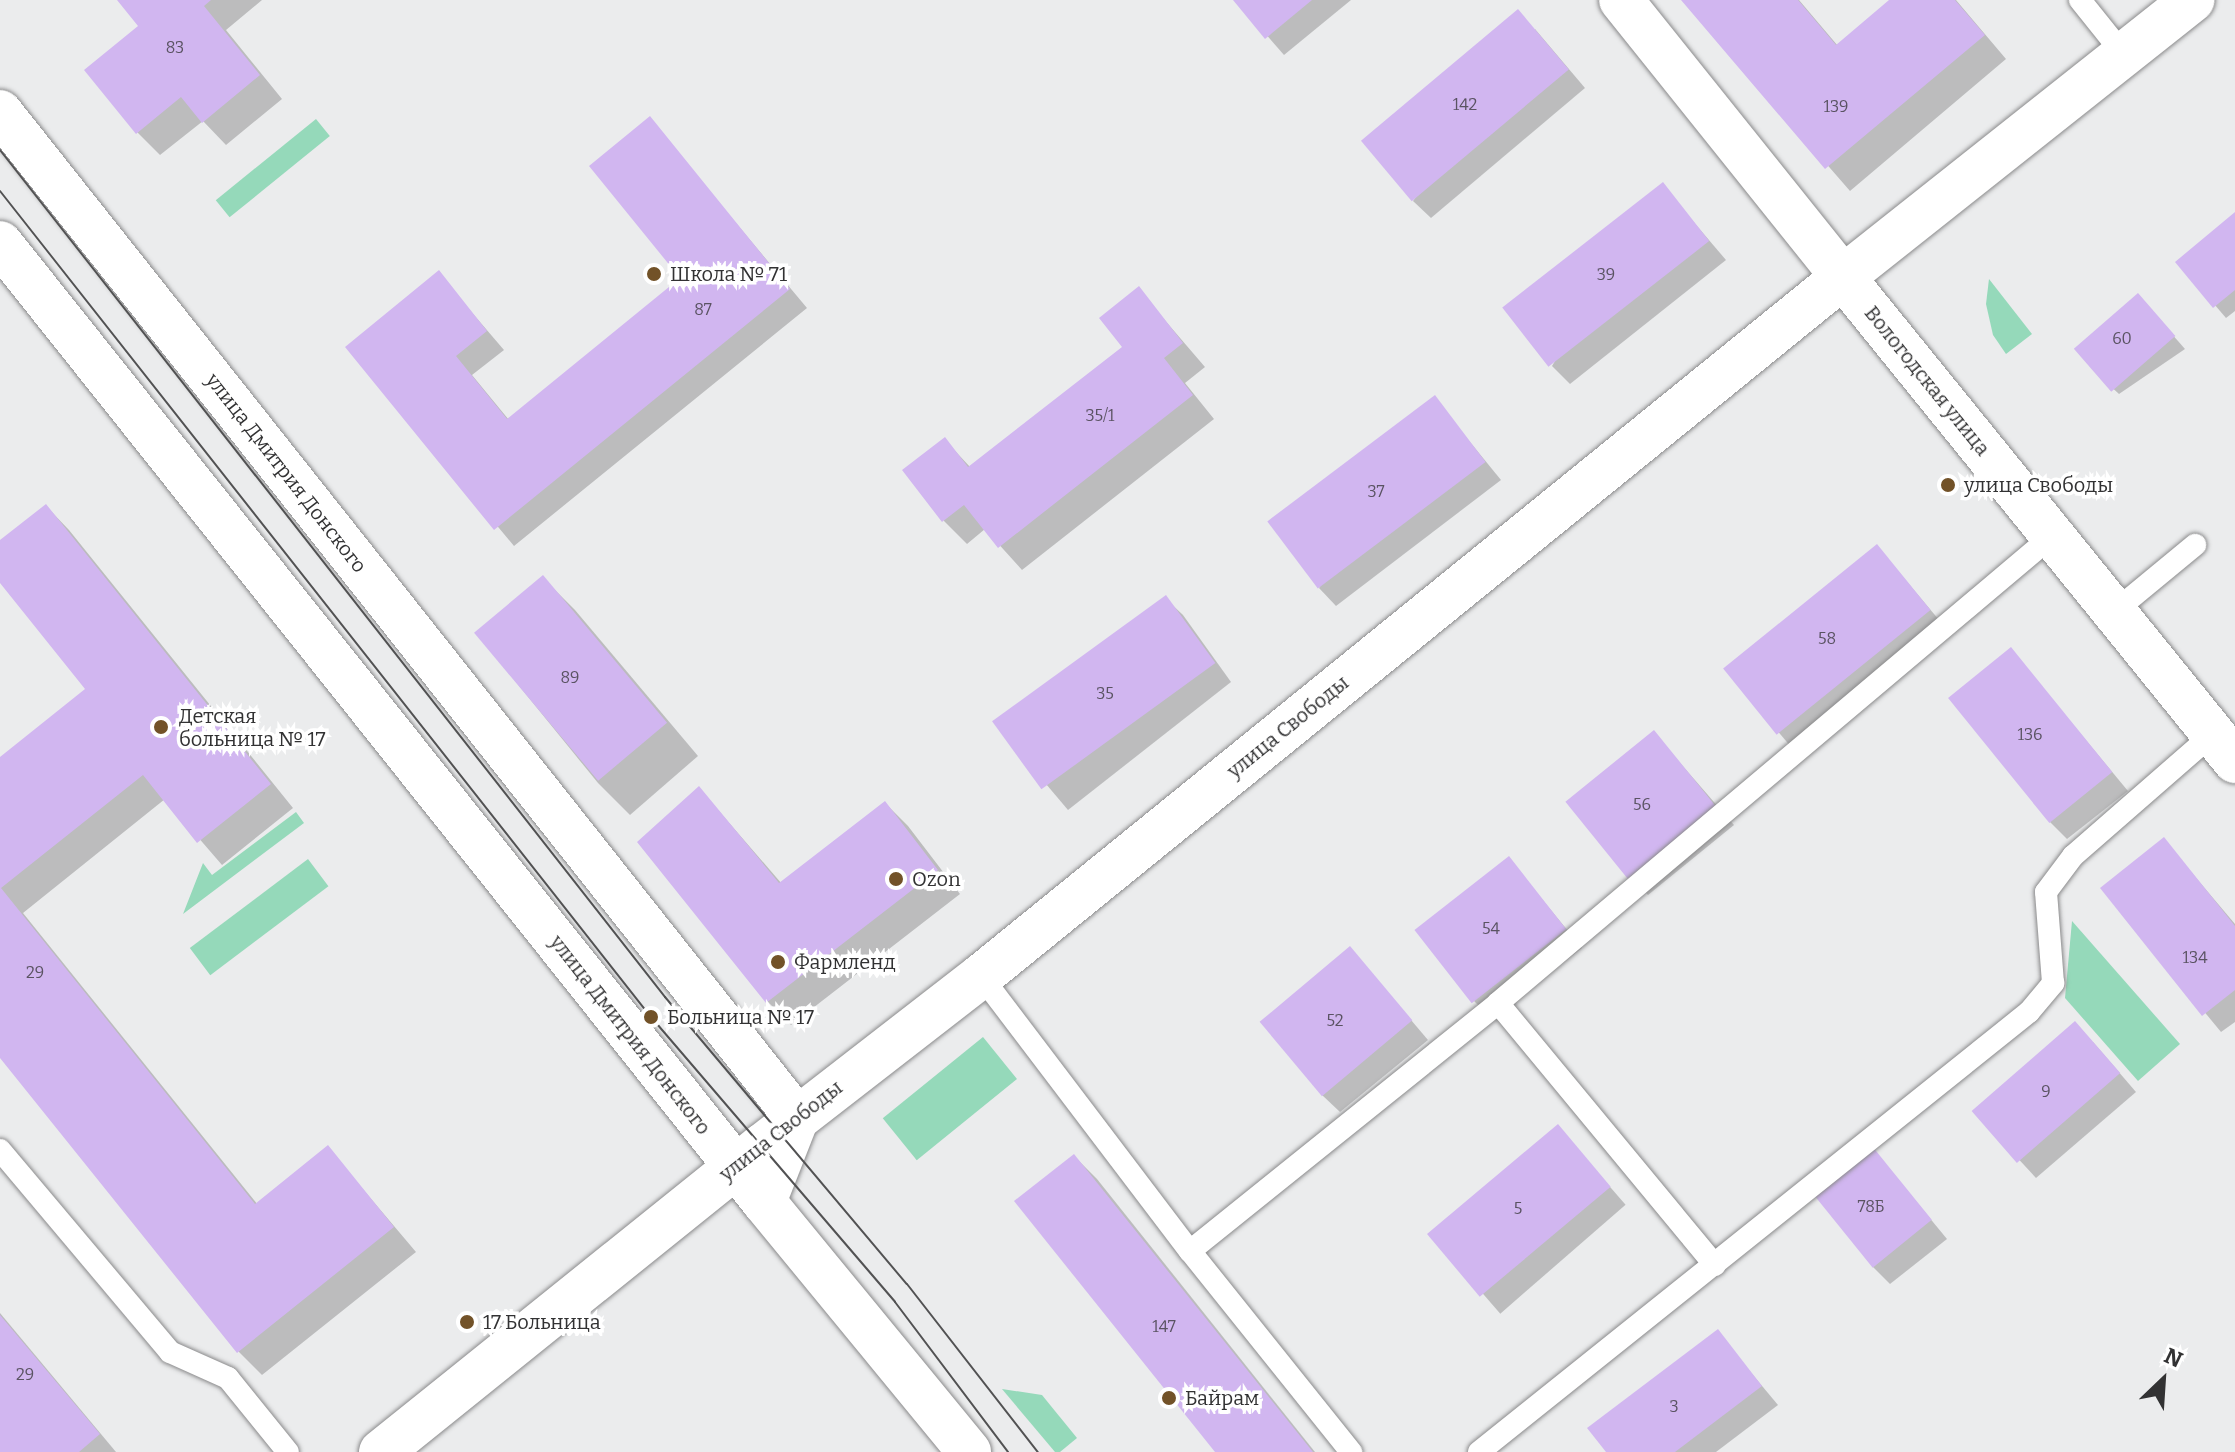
<!DOCTYPE html>
<meta charset="utf-8">
<style>
body{margin:0}
#map{position:relative;width:2235px;height:1452px;overflow:hidden;background:#ebeced;font-family:Bitter,serif}
div>[style]{position:absolute}
[style*='--x']{left:calc(var(--x)*1px);top:calc(var(--y)*1px);width:calc(var(--w)*1px);rotate:calc(var(--a)*1deg)}
.green>*{inset:0;background:#95d9ba;transform-origin:0 0}
.shadow>*{inset:0;background:#0003;transform-origin:0 0}
.building>*{inset:0;background:#d1b6f0;transform-origin:0 0}
.roads{filter:drop-shadow(0 0 2px #8a8a8b) drop-shadow(0 0 2px #8a8a8b)}
.service>*{height:22px;margin:-11px;padding:0 11px;transform-origin:11px;border-radius:11px;background:#fff}
.minor>*{height:44px;margin:-22px;padding:0 22px;transform-origin:22px;border-radius:22px;background:#fff}
.tertiary>*{height:44px;margin:-22px;padding:0 22px;transform-origin:22px;border-radius:22px;background:#fff}
.secondary>*{height:44px;margin:-22px;padding:0 22px;transform-origin:22px;border-radius:22px;background:#fff}
.primary>*{height:44px;margin:-22px;padding:0 22px;transform-origin:22px;border-radius:22px;background:#fff}
.tram>*{height:2px;margin:-1px;padding:0 1px;transform-origin:1px;border-radius:1px;background:#525253}
.dots>*{width:22px;height:22px;translate:-50% -50%;box-sizing:border-box;border:4px solid #fff;border-radius:50%}
span{translate:-50% -50%;white-space:nowrap;text-align:center;line-height:1.15;-webkit-text-stroke:7px #fff;paint-order:stroke}
.number-label{font-size:16px;color:#5a5362}
.number-label span{-webkit-text-stroke-width:0}
.poi-label{font-size:20px;color:#323233}
.left{translate:0 -50%;text-align:left}
.street-label{font-size:20px;color:#323233}
.north{position:absolute;left:2123px;top:1340px;width:80px;height:80px;-webkit-text-stroke:6px #fff;paint-order:stroke;rotate:25deg;font-size:22px;font-weight:700;line-height:32px;text-align:center;color:#323233}
.north::after{content:'';display:block;margin:auto;width:28px;height:36px;background:#323233;clip-path:polygon(50% 0,100% 100%,50% 72%,0 100%)}
</style>
<div id="map">
<div class="green">
<div style="left:316px;top:119px;width:22px;height:129px;rotate:51deg"></div>
<div style="clip-path:polygon(1989px 279px,2032px 334px,2006px 354px,1993px 335px,1986px 304px)"></div>
<div style="clip-path:polygon(296px 812px,304px 823px,183px 914px,203px 863px,212px 875px)"></div>
<div style="left:308px;top:859px;width:34px;height:148px;rotate:53deg"></div>
<div style="clip-path:polygon(2072px 921px,2180px 1044px,2138px 1081px,2065px 998px)"></div>
<div style="left:983px;top:1037px;width:54px;height:129px;rotate:51deg"></div>
<div style="clip-path:polygon(1002px 1389px,1042px 1395px,1077px 1438px,1060px 1452px,1055px 1452px)"></div>
</div>
<div class="shadow">
<div style="clip-path:polygon(120px 0,262px 0,226px 30px,282px 99px,226px 145px,203px 121px,160px 155px,137px 132px,141px 26px)"></div>
<div style="clip-path:polygon(1236px 0,1351px 0,1284px 55px)"></div>
<div style="clip-path:polygon(1684px 0,1799px 0,1838px 46px,1892px 0,1956px 0,2006px 59px,1850px 191px)"></div>
<div style="clip-path:polygon(1535px 29px,1585px 88px,1431px 218px,1413px 201px)"></div>
<div style="clip-path:polygon(649px 119px,807px 308px,514px 546px,348px 347px,438px 273px,504px 350px,472px 375px,509px 420px,683px 278px)"></div>
<div style="clip-path:polygon(1662px 185px,1726px 260px,1570px 384px,1552px 366px)"></div>
<div style="clip-path:polygon(2235px 215px,2235px 311px,2226px 318px,2178px 262px)"></div>
<div style="clip-path:polygon(1138px 289px,1205px 367px,1185px 383px,1214px 419px,1022px 570px,985px 529px,967px 544px,944px 521px,944px 439px,971px 468px,1125px 347px)"></div>
<div style="clip-path:polygon(2149px 308px,2185px 349px,2119px 394px,2107px 383px)"></div>
<div style="clip-path:polygon(1434px 398px,1501px 480px,1336px 606px,1319px 588px)"></div>
<div style="clip-path:polygon(46px 506px,69px 530px,293px 808px,222px 865px,165px 799px,23px 913px,258px 1205px,328px 1148px,416px 1252px,262px 1375px,239px 1352px,0 1055px,0 759px,88px 689px,0 579px,0 543px)"></div>
<div style="left:1877px;top:546px;width:108px;height:195px;rotate:50deg"></div>
<div style="clip-path:polygon(543px 578px,575px 610px,698px 756px,630px 815px,598px 783px,476px 633px)"></div>
<div style="clip-path:polygon(1165px 598px,1183px 615px,1231px 682px,1068px 810px,997px 726px)"></div>
<div style="clip-path:polygon(2011px 650px,2128px 791px,2067px 839px,2050px 822px)"></div>
<div style="clip-path:polygon(1654px 733px,1734px 825px,1648px 895px,1631px 877px)"></div>
<div style="clip-path:polygon(699px 788px,782px 884px,885px 803px,908px 826px,960px 894px,791px 1025px,768px 1002px)"></div>
<div style="clip-path:polygon(2164px 840px,2235px 924px,2235px 1022px,2221px 1032px,2103px 889px)"></div>
<div style="clip-path:polygon(1509px 859px,1582px 948px,1491px 1018px,1474px 1001px)"></div>
<div style="clip-path:polygon(1350px 948px,1428px 1040px,1340px 1112px,1322px 1095px)"></div>
<div style="clip-path:polygon(2093px 1042px,2136px 1092px,2036px 1178px,1974px 1111px)"></div>
<div style="left:1558px;top:1127px;width:103px;height:166px;rotate:49deg"></div>
<div style="clip-path:polygon(1872px 1148px,1947px 1239px,1890px 1284px,1872px 1266px)"></div>
<div style="clip-path:polygon(1074px 1156px,1097px 1179px,1315px 1452px,1218px 1452px)"></div>
<div style="clip-path:polygon(0 1313px,116px 1452px,0 1452px)"></div>
<div style="clip-path:polygon(1717px 1332px,1778px 1405px,1716px 1452px,1608px 1452px)"></div>
</div>
<div class="building">
<div style="clip-path:polygon(117px 0,211px 0,204px 6px,260px 75px,202px 123px,181px 97px,136px 134px,84px 70px,138px 26px)"></div>
<div style="clip-path:polygon(1233px 0,1312px 0,1265px 39px)"></div>
<div style="clip-path:polygon(1681px 0,1798px 0,1836px 45px,1889px 0,1955px 0,1985px 35px,1825px 169px)"></div>
<div style="left:1518px;top:9px;width:79px;height:205px;rotate:50deg"></div>
<div style="clip-path:polygon(650px 116px,790px 289px,494px 530px,345px 347px,439px 270px,487px 331px,456px 356px,507px 419px,680px 278px,589px 166px)"></div>
<div style="left:1663px;top:182px;width:75px;height:204px;rotate:52deg"></div>
<div style="clip-path:polygon(2235px 212px,2235px 290px,2213px 308px,2175px 262px)"></div>
<div style="clip-path:polygon(1139px 286px,1183px 343px,1164px 358px,1193px 395px,998px 548px,964px 505px,942px 522px,902px 470px,945px 437px,968px 467px,1122px 347px,1099px 318px)"></div>
<div style="left:2138px;top:293px;width:57px;height:85px;rotate:49deg"></div>
<div style="left:1435px;top:395px;width:84px;height:210px;rotate:53deg"></div>
<div style="clip-path:polygon(46px 504px,271px 784px,197px 843px,143px 775px,1px 888px,255px 1204px,328px 1145px,394px 1227px,237px 1353px,0 1058px,0 757px,85px 689px,0 583px,0 540px)"></div>
<div style="left:1877px;top:544px;width:85px;height:198px;rotate:51deg"></div>
<div style="left:543px;top:575px;width:193px;height:90px;rotate:50deg"></div>
<div style="left:1166px;top:595px;width:84px;height:215px;rotate:54deg"></div>
<div style="left:2011px;top:647px;width:161px;height:81px;rotate:51deg"></div>
<div style="left:1654px;top:730px;width:99px;height:114px;rotate:51deg"></div>
<div style="clip-path:polygon(699px 786px,779px 883px,885px 801px,938px 870px,766px 1003px,637px 842px)"></div>
<div style="clip-path:polygon(2164px 837px,2235px 926px,2235px 990px,2202px 1016px,2100px 888px)"></div>
<div style="left:1509px;top:856px;width:93px;height:120px;rotate:52deg"></div>
<div style="left:1350px;top:946px;width:97px;height:118px;rotate:50deg"></div>
<div style="left:2075px;top:1021px;width:69px;height:137px;rotate:49deg"></div>
<div style="left:1558px;top:1124px;width:82px;height:171px;rotate:50deg"></div>
<div style="left:1872px;top:1146px;width:95px;height:76px;rotate:51deg"></div>
<div style="clip-path:polygon(1074px 1154px,1313px 1452px,1215px 1452px,1014px 1201px)"></div>
<div style="clip-path:polygon(0 1315px,100px 1434px,79px 1452px,0 1452px)"></div>
<div style="clip-path:polygon(1718px 1329px,1762px 1386px,1675px 1452px,1606px 1452px,1587px 1428px)"></div>
</div>
<div class="roads">
<div class="service">
<div style="--x:2080;--y:0;--w:70;--a:51.3"></div>
<div style="--x:2115;--y:611;--w:104;--a:-39.5"></div>
<div style="--x:981;--y:976;--w:345;--a:52.8"></div>
<div style="--x:1190;--y:1251;--w:258;--a:51.3"></div>
<div style="--x:1498;--y:1003;--w:340;--a:50.4"></div>
<div style="--x:0;--y:1150;--w:264;--a:49.9"></div>
<div style="--x:170;--y:1352;--w:64;--a:24.1"></div>
<div style="--x:228;--y:1378;--w:95;--a:51"></div>
<div style="--x:1190;--y:1251;--w:395;--a:-38.8"></div>
<div style="--x:1498;--y:1003;--w:725;--a:-40.13"></div>
<div style="--x:1479;--y:1452;--w:704;--a:-38.66"></div>
<div style="--x:2029;--y:1012;--w:38;--a:-50"></div>
<div style="--x:2053;--y:983;--w:91;--a:-94.4"></div>
<div style="--x:2046;--y:892;--w:45;--a:-53.1"></div>
<div style="--x:2073;--y:856;--w:186;--a:-41.1"></div>
</div>
<div class="minor">
<div style="--x:1621;--y:0;--w:355;--a:51.3"></div>
</div>
<div class="tertiary">
<div style="--x:0;--y:112;--w:1283;--a:51.61"></div>
<div style="--x:797;--y:1118;--w:90;--a:111.4"></div>
<div style="--x:764;--y:1202;--w:1226;--a:-128.54"></div>
</div>
<div class="secondary">
<div style="--x:1843;--y:277;--w:623;--a:51"></div>
<div style="--x:764;--y:1202;--w:323;--a:50.6"></div>
</div>
<div class="primary">
<div style="--x:381;--y:1452;--w:489;--a:-38.8"></div>
<div style="--x:762;--y:1146;--w:277;--a:-37.8"></div>
<div style="--x:981;--y:976;--w:1110;--a:-39.04"></div>
<div style="--x:1843;--y:277;--w:446;--a:-38.4"></div>
</div>
</div>
<div class="tram">
<div style="--x:0;--y:150;--w:1077;--a:51.86"></div>
<div style="--x:665;--y:997;--w:375;--a:49.9"></div>
<div style="--x:907;--y:1284;--w:213;--a:52.1"></div>
<div style="--x:0;--y:191;--w:1052;--a:51.76"></div>
<div style="--x:651;--y:1017;--w:375;--a:49.4"></div>
<div style="--x:895;--y:1302;--w:188;--a:53"></div>
</div>
<div class="dots">
<div style="left:654px;top:274px;background:#725228"></div>
<div style="left:1948px;top:485px;background:#725228"></div>
<div style="left:161px;top:727px;background:#725228"></div>
<div style="left:896px;top:879px;background:#725228"></div>
<div style="left:778px;top:962px;background:#725228"></div>
<div style="left:651px;top:1017px;background:#725228"></div>
<div style="left:467px;top:1322px;background:#725228"></div>
<div style="left:1169px;top:1398px;background:#725228"></div>
</div>
<div class="number-label">
<span style="left:175px;top:48px">83</span>
<span style="left:1465px;top:105px">142</span>
<span style="left:1836px;top:107px">139</span>
<span style="left:1606px;top:275px">39</span>
<span style="left:703px;top:310px">87</span>
<span style="left:2122px;top:339px">60</span>
<span style="left:1100px;top:416px">35/1</span>
<span style="left:1376px;top:492px">37</span>
<span style="left:1827px;top:639px">58</span>
<span style="left:570px;top:678px">89</span>
<span style="left:1105px;top:694px">35</span>
<span style="left:2030px;top:735px">136</span>
<span style="left:1642px;top:805px">56</span>
<span style="left:1491px;top:929px">54</span>
<span style="left:2195px;top:958px">134</span>
<span style="left:35px;top:973px">29</span>
<span style="left:1335px;top:1021px">52</span>
<span style="left:2046px;top:1092px">9</span>
<span style="left:1871px;top:1207px">78Б</span>
<span style="left:1518px;top:1209px">5</span>
<span style="left:1164px;top:1327px">147</span>
<span style="left:25px;top:1375px">29</span>
<span style="left:1674px;top:1407px">3</span>
</div>
<div class="poi-label">
<span class="left" style="left:670px;top:274px">Школа № 71</span>
<span class="left" style="left:1964px;top:485px">улица Свободы</span>
<span class="left" style="left:179px;top:728px">Детская<br>больница № 17</span>
<span class="left" style="left:912px;top:879px">Ozon</span>
<span class="left" style="left:794px;top:962px">Фармленд</span>
<span class="left" style="left:667px;top:1017px">Больница № 17</span>
<span class="left" style="left:483px;top:1322px">17 Больница</span>
<span class="left" style="left:1185px;top:1398px">Байрам</span>
</div>
<div class="street-label">
<span style="left:1927px;top:381px;rotate:51deg">Вологодская улица</span>
<span style="left:286px;top:473px;rotate:52deg">улица Дмитрия Донского</span>
<span style="left:1288px;top:727px;rotate:-39deg">улица Свободы</span>
<span style="left:630px;top:1035px;rotate:52deg">улица Дмитрия Донского</span>
<span style="left:781px;top:1131px;rotate:-38deg">улица Свободы</span>
</div>
<div class="north">N</div>
</div>
